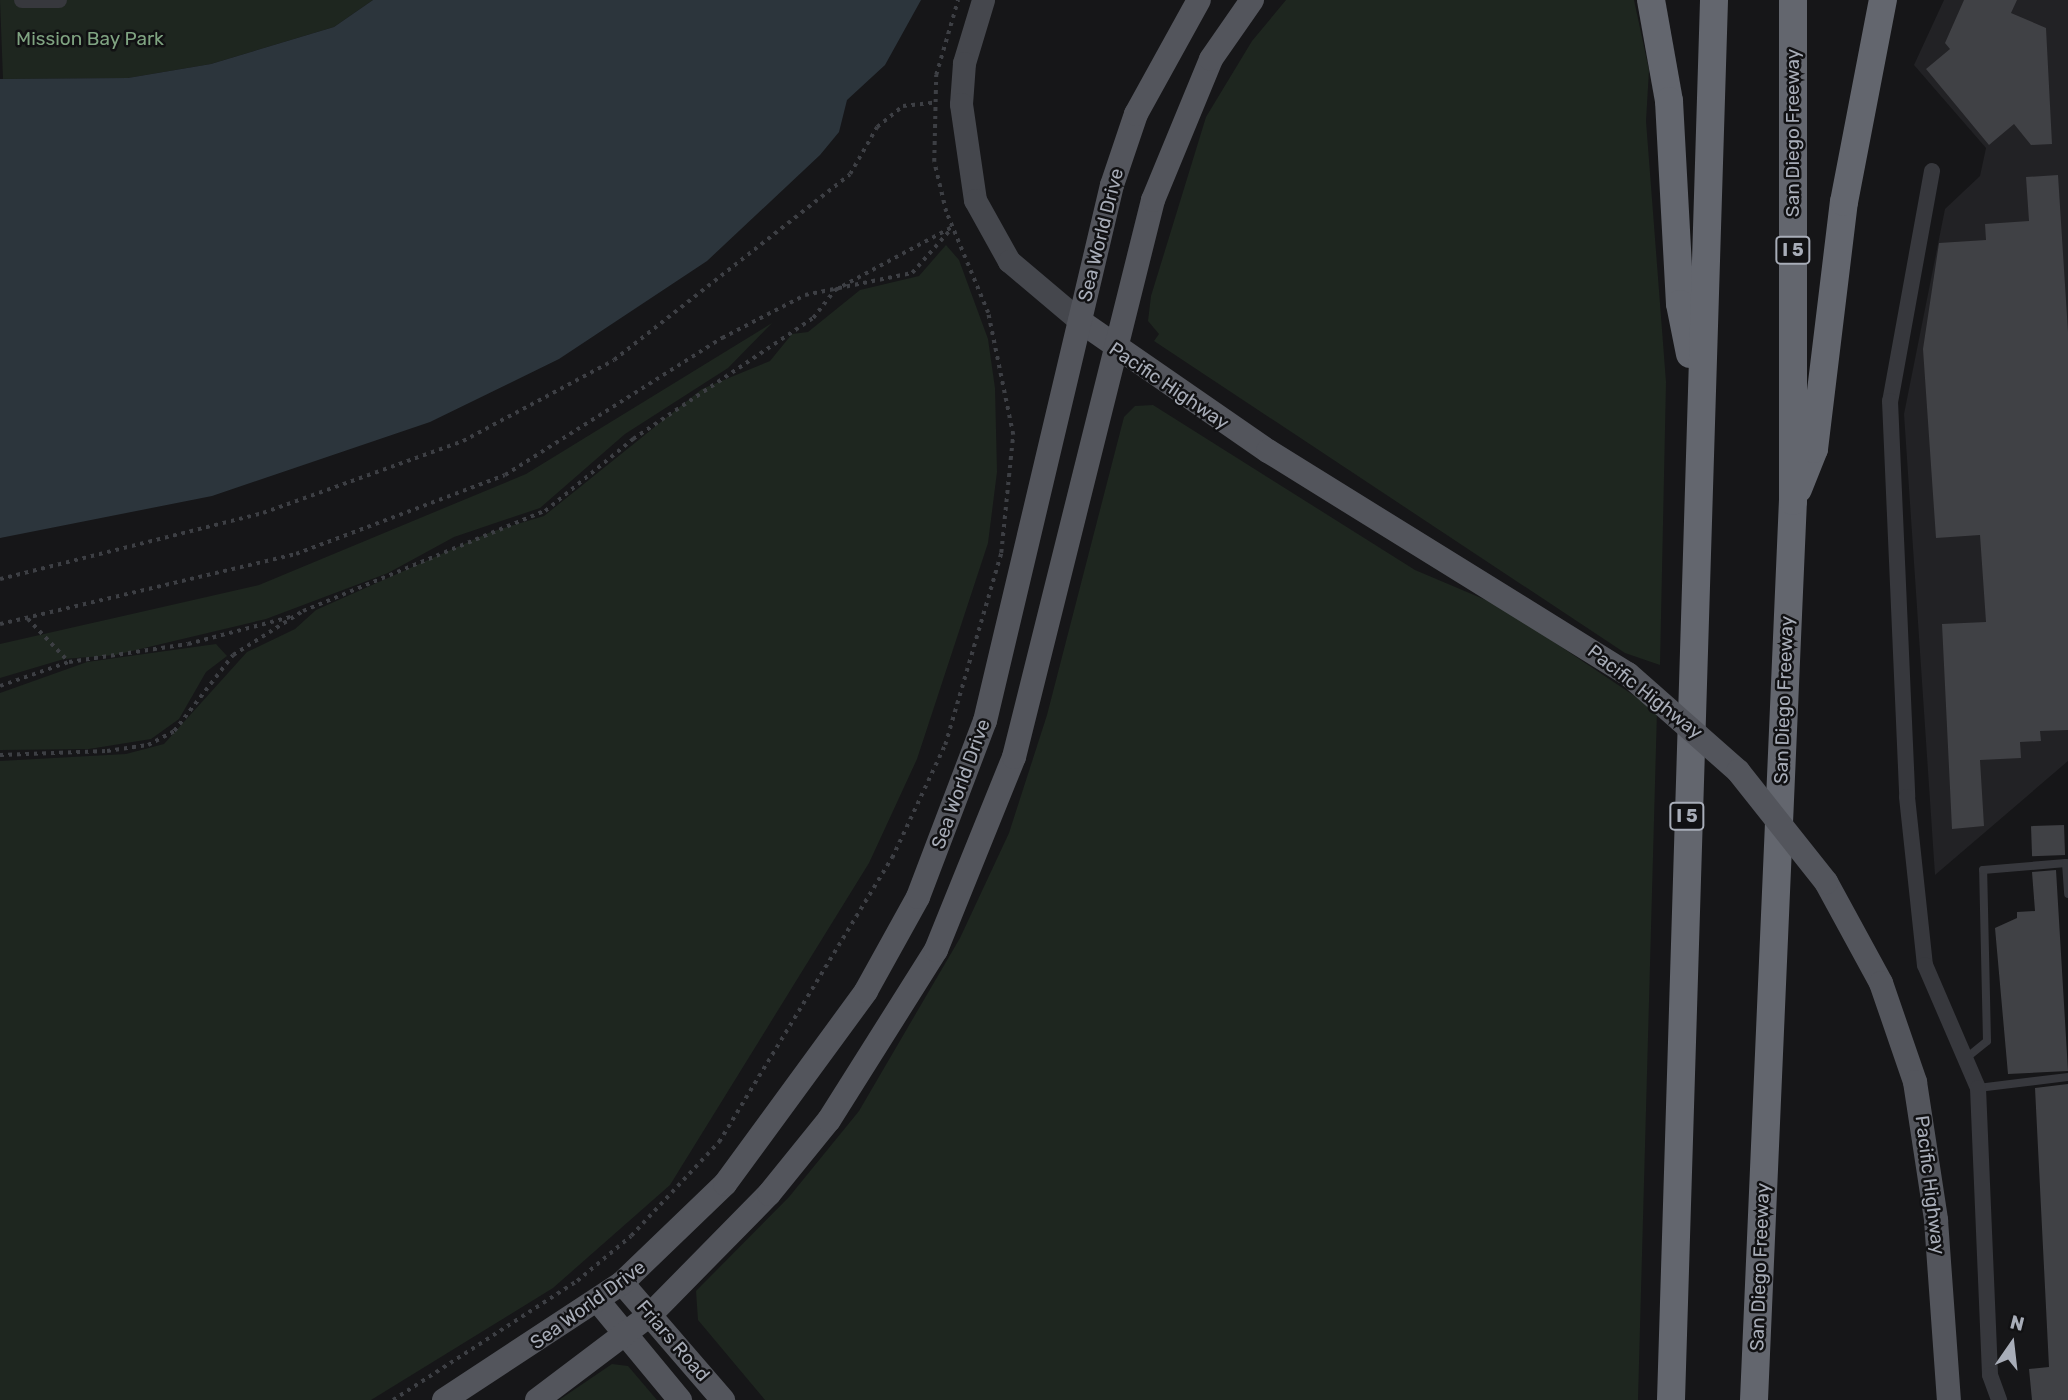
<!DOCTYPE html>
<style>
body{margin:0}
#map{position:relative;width:2068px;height:1400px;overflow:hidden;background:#161618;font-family:Rubik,sans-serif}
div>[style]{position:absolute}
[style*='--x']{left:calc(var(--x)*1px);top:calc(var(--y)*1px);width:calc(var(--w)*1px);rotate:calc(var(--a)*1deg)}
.built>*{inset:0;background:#222225}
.green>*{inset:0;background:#1e261f}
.water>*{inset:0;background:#2c353c}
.building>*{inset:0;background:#404145;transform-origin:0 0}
.path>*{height:3.5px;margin-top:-1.75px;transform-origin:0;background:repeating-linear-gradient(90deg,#3d3f44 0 3.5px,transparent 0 8.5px)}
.service>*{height:8px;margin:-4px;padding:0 4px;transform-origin:4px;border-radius:4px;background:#37383d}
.minor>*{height:16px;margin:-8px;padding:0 8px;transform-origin:8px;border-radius:8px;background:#37383d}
.secondary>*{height:23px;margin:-11.5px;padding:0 11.5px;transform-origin:11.5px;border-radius:11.5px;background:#45474d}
.primary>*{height:24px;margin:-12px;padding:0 12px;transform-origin:12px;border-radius:12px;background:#53555c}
.motorway>*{height:28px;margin:-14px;padding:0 14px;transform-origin:14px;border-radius:14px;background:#63666e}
.primary-bridge>*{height:24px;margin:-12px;padding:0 12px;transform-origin:12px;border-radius:12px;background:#53555c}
span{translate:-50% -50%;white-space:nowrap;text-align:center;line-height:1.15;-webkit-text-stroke:5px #111113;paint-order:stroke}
.shield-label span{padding:2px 5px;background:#111113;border:2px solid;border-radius:5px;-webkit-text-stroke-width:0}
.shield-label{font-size:18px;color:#a8adb8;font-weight:700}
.park-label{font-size:19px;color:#7fa381}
.street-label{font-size:19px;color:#a8adb8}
.north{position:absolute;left:1977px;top:1309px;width:70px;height:70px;-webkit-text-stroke:5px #111113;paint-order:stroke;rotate:14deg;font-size:19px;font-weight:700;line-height:28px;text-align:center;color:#a8adb8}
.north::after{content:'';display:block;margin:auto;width:24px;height:32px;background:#a8adb8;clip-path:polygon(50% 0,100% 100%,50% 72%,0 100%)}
</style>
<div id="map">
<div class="built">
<div style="clip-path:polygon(1944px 0,2068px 0,2068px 761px,1935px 875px,1904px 414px,1945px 209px,1980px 176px,1986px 148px,1914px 65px)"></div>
</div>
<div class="green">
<div style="clip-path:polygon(0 0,373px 0,334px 27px,211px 64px,128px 78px,3px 79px)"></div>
<div style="clip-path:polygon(1286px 0,1634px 0,1649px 70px,1646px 121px,1666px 382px,1660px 665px,1625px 653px,1154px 341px,1159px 334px,1148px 321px,1151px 296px,1206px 117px,1252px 41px)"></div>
<div style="clip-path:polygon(946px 245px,959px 260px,988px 339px,995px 388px,997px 472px,988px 543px,917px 759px,869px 863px,670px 1185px,553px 1288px,371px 1400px,0 1400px,0 761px,126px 754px,164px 744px,247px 652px,295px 629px,316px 610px,491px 532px,544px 516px,702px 389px,770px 361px,792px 334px,808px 332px,860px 290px,919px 276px)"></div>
<div style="clip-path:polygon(772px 323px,728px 368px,625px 434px,540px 508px,454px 537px,388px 573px,266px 619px,115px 655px,64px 659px,0 678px,0 644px,259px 585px,526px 474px)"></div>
<div style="clip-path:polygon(1153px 405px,1415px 570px,1500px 606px,1657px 711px,1638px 1400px,765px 1400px,698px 1320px,696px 1291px,789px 1197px,859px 1111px,960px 938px,1009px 833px,1047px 715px,1124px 417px,1135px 406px)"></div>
<div style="clip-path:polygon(216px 644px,227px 656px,206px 672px,179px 719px,151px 739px,89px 749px,0 750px,0 693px,87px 662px)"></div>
<div style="clip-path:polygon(612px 1364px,628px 1366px,657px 1400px,559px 1400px)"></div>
</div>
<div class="water">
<div style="clip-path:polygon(373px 0,921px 0,885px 65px,847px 100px,839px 132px,820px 155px,707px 261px,559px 359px,430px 422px,212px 496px,0 538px,0 79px,128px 78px,211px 64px,334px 27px)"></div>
</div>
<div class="building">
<div style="clip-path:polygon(1964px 0,2017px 0,2011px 13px,2046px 28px,2052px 144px,2031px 145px,2014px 124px,1989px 145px,1926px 69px,1950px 49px,1945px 43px)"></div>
<div style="clip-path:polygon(2058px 175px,2068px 332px,2068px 730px,2040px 731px,2041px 741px,2020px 742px,2021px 758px,1980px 760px,1984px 826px,1952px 829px,1942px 624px,1986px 622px,1980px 535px,1936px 538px,1923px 349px,1939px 243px,1986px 240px,1985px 224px,2029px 221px,2026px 177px)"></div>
<div style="left:2064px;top:825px;width:30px;height:33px;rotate:88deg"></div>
<div style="clip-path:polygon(2056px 870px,2068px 1071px,2008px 1074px,1995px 928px,2017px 918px,2017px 912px,2035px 911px,2032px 872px)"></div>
<div style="clip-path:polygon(2068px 1084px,2068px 1400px,2032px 1400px,2029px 1369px,2049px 1367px,2035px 1088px)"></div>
</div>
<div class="path">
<div style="--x:0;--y:579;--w:271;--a:-14.1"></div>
<div style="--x:263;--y:513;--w:213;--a:-19.8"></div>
<div style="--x:463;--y:441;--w:171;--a:-28.2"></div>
<div style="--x:614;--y:360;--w:300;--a:-38.2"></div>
<div style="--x:850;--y:174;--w:54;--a:-60.1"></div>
<div style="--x:877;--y:127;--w:33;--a:-39"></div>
<div style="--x:903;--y:106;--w:30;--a:-6"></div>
<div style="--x:28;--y:619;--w:59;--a:46.4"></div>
<div style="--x:0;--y:624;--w:304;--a:-13.3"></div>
<div style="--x:296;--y:554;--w:223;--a:-20.7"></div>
<div style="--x:505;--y:475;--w:257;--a:-32.3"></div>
<div style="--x:722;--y:338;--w:93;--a:-27.4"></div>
<div style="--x:805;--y:295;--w:109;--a:-11.6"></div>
<div style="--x:912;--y:273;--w:59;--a:-48.4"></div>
<div style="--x:0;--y:686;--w:73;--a:-19.2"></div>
<div style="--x:69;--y:662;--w:120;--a:-8.6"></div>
<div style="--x:188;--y:644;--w:106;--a:-14.8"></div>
<div style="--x:0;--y:755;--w:107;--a:-2.1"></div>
<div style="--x:107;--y:751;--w:41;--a:-8.3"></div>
<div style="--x:148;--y:745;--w:30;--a:-28"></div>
<div style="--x:174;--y:731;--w:96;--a:-52.2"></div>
<div style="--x:233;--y:655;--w:83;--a:-32.2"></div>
<div style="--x:303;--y:611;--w:262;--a:-22.5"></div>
<div style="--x:545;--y:511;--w:114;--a:-39.3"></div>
<div style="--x:633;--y:439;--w:217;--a:-33.9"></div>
<div style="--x:813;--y:318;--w:36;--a:-52"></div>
<div style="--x:835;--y:290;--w:133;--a:-28.3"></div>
<div style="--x:393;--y:1400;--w:219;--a:-32.9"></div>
<div style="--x:577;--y:1281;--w:70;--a:-39.8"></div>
<div style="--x:631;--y:1236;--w:129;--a:-46.9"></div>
<div style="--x:719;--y:1142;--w:333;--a:-58.7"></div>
<div style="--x:892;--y:858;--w:125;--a:-64.9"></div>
<div style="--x:945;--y:745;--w:200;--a:-73.7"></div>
<div style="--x:1001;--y:553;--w:119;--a:-84.2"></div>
<div style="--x:1013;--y:435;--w:125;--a:-101.6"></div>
<div style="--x:988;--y:313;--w:109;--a:-112.6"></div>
<div style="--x:946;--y:212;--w:51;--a:-103.5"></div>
<div style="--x:934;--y:162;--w:87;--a:-88.7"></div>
<div style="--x:936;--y:75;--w:78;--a:-73.7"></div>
</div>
<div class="service">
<div style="--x:1965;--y:1059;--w:28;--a:-39"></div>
<div style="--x:1987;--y:1041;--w:171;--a:-91.3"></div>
<div style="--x:1983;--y:870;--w:83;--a:-4.8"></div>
<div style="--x:2066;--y:863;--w:31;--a:86"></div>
<div style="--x:1978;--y:1088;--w:91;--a:-7"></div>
</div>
<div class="minor">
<div style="--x:22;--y:0;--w:37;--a:0"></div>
<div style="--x:1932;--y:171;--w:234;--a:100.3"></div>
<div style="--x:1890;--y:401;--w:396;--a:87.5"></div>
<div style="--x:1907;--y:797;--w:169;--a:83.9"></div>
<div style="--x:1925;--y:965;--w:134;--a:66.7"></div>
<div style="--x:1978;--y:1088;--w:287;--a:87.6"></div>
<div style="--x:1990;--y:1375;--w:27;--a:70"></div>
</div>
<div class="secondary">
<div style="--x:983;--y:0;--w:66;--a:106.8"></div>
<div style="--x:964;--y:63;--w:41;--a:94.2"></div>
<div style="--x:961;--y:104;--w:97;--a:81.7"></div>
<div style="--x:975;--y:200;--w:70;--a:60.9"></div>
<div style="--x:1009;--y:261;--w:93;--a:40.2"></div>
</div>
<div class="primary">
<div style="--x:1080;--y:321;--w:229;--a:34.7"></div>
<div style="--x:1268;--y:451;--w:423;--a:31.8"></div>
<div style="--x:1826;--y:882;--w:115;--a:61.4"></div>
<div style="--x:1881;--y:983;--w:105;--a:71"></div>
<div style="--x:1915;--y:1082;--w:140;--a:81.3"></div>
<div style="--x:1936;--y:1220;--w:180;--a:85.9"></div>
<div style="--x:622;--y:1283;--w:155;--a:49.2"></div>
<div style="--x:598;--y:1301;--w:129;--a:50.4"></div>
<div style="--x:444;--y:1400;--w:213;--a:-33.3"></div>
<div style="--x:622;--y:1283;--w:143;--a:-43.9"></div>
<div style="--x:725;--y:1184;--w:239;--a:-53.8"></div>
<div style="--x:866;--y:991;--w:107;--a:-61"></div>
<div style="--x:918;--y:897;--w:188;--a:-69.2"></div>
<div style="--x:985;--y:721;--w:551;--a:-76.67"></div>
<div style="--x:1112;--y:185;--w:75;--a:-71.3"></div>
<div style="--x:1136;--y:114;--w:130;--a:-61.1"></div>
<div style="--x:537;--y:1400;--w:143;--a:-37"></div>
<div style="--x:651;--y:1314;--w:168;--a:-45.5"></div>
<div style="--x:769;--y:1194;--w:95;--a:-51"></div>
<div style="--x:829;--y:1120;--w:201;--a:-57.8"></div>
<div style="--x:936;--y:950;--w:208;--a:-68"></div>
<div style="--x:1014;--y:757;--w:574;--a:-75.99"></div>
<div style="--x:1153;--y:200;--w:152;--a:-67.6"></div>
<div style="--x:1211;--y:59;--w:72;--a:-55.2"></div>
</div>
<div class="motorway">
<div style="--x:1651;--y:0;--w:103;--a:79.9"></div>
<div style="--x:1669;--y:101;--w:203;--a:86.9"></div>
<div style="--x:1680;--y:304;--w:51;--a:78.7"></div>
<div style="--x:1798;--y:489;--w:43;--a:-68.2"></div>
<div style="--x:1814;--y:449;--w:249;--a:-83.1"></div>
<div style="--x:1844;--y:202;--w:206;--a:-79.1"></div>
<div style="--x:1671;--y:1400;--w:1401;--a:-88.24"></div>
<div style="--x:1754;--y:1400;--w:900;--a:-87.52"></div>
<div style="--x:1793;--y:501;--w:501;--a:-90"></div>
</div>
<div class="primary-bridge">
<div style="--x:1628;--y:674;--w:147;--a:41.4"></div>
<div style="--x:1738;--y:771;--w:142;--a:51.6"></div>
</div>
<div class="shield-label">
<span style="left:1793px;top:250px">I 5</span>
<span style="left:1687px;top:816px">I 5</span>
</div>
<div class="park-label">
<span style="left:90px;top:39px">Mission Bay Park</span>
</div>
<div class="street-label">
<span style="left:1793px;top:133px;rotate:-90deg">San Diego Freeway</span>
<span style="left:1101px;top:235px;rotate:-76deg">Sea World Drive</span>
<span style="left:1169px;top:386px;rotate:34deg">Pacific Highway</span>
<span style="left:1645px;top:692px;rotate:38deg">Pacific Highway</span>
<span style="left:1784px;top:700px;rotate:-88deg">San Diego Freeway</span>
<span style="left:961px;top:784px;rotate:-70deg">Sea World Drive</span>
<span style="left:1930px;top:1185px;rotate:83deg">Pacific Highway</span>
<span style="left:1760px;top:1267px;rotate:-88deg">San Diego Freeway</span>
<span style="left:588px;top:1305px;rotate:-36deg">Sea World Drive</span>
<span style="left:673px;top:1341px;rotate:49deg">Friars Road</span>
</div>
<div class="north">N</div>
</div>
